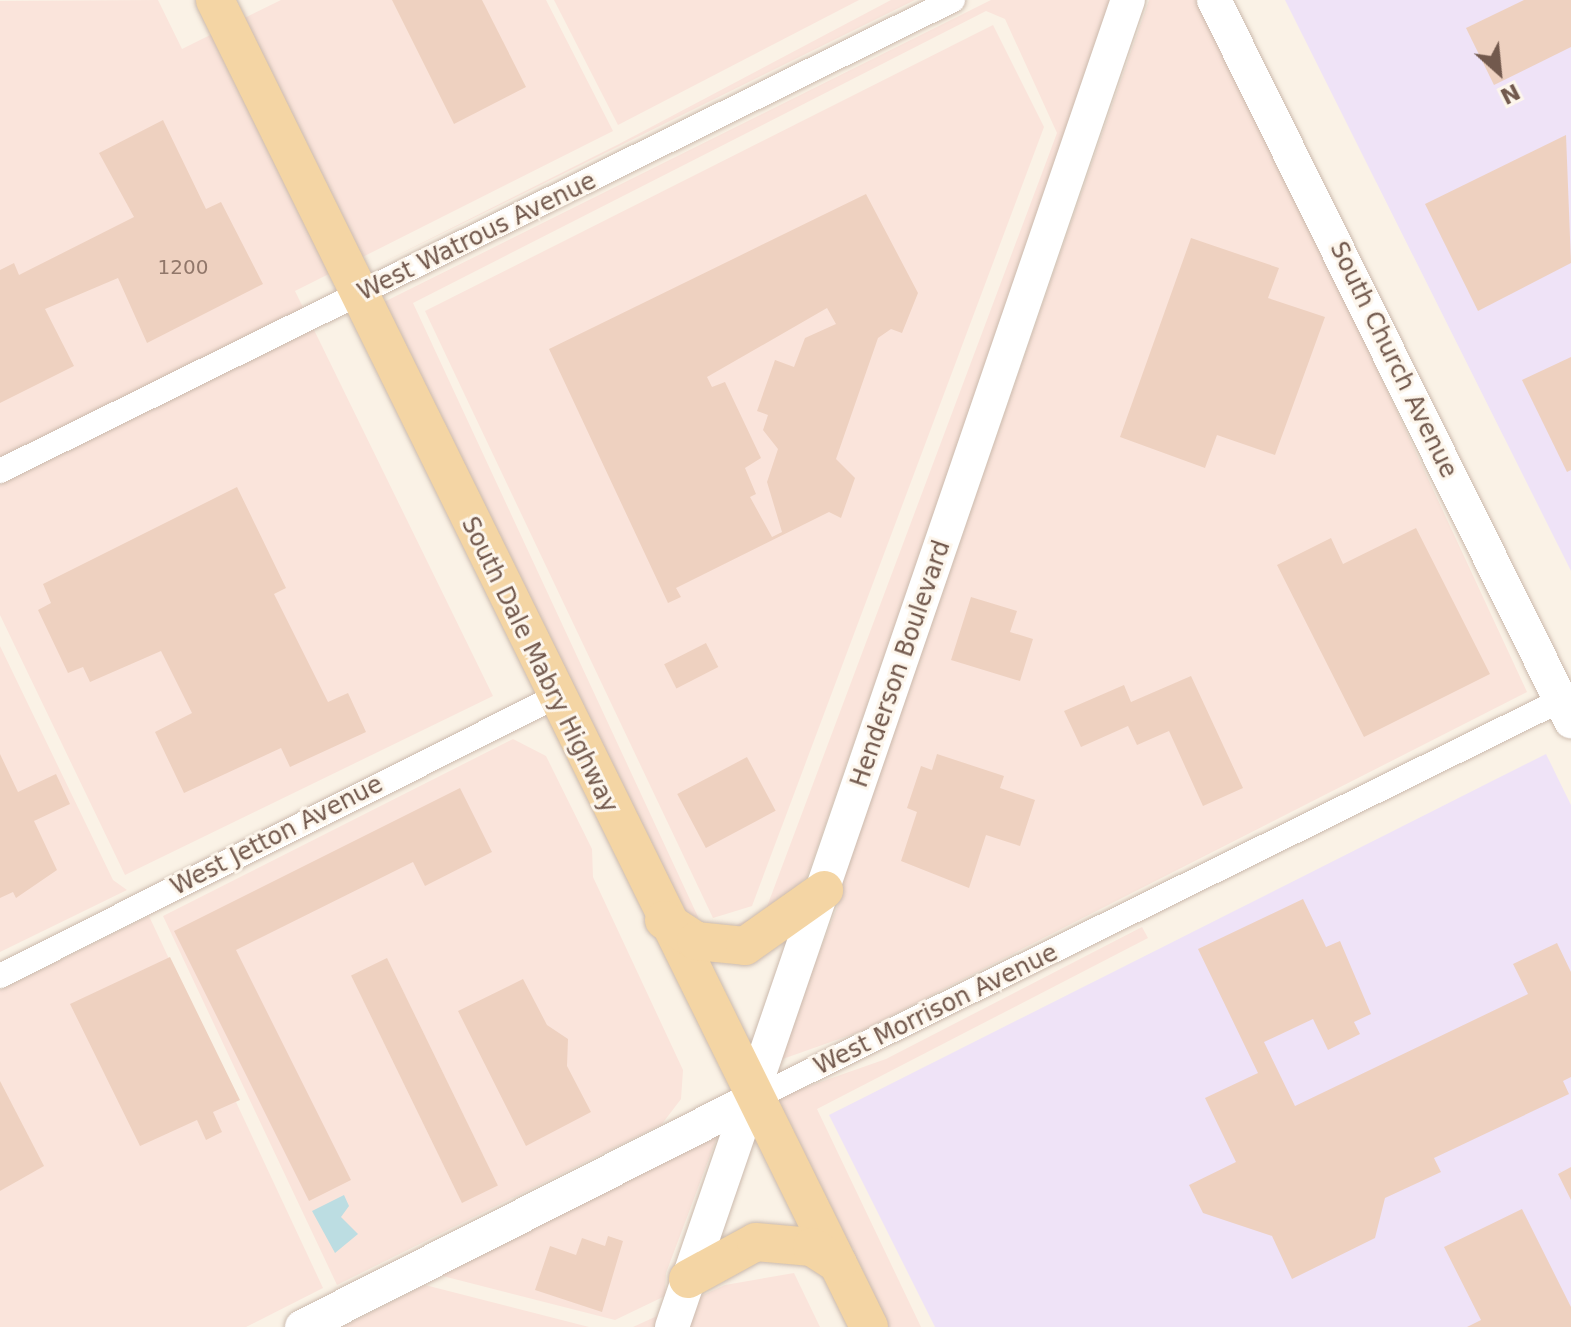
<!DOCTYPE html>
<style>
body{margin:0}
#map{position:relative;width:1571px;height:1327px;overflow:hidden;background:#faf2e6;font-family:"DejaVu Sans",sans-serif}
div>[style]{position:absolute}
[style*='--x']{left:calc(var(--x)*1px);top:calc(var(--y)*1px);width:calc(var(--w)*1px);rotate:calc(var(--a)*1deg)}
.commercial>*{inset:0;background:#fae4db}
.education>*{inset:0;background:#efe3f7}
.water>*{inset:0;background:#bcdde2}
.building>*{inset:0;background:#eed1c0;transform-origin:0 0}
.roads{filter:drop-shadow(0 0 2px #cbbaad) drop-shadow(0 0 2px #cbbaad)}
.street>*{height:24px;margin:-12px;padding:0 12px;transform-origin:12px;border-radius:12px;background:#fff}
.secondary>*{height:34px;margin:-17px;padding:0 17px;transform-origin:17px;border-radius:17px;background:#fff}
.primary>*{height:38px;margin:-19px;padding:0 19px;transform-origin:19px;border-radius:19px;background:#f4d5a4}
span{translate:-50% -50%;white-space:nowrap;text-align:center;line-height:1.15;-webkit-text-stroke:6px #fdf6ec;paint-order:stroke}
.number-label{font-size:20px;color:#91776a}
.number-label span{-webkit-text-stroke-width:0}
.street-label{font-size:24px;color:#72594d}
.north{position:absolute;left:1459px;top:32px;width:80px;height:80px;-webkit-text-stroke:6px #fdf6ec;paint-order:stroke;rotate:153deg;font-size:22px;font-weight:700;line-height:32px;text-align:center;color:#72594d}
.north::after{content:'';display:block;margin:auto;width:28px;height:36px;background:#72594d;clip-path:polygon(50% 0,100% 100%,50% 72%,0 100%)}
</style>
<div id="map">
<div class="commercial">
<div style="clip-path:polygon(158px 0,182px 49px,281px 0,546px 0,613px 131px,295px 291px,493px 696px,125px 875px,0 615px,0 1px)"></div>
<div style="clip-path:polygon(554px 0,859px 0,618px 125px)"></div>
<div style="clip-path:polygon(891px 0,915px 0,364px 272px,619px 144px)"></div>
<div style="clip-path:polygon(991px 0,1114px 0,807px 877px,755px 922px,732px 927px,765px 912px,1057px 133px,1005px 19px,986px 11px,413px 303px,699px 919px,677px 908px,380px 304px)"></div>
<div style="clip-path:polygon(1149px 0,1206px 0,1527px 692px,859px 1032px,777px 1061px,843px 892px,839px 886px)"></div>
<div style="clip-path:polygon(993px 25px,1044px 127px,752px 906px,713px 918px,425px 311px)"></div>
<div style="clip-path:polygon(0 646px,113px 880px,127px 890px,0 952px)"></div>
<div style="clip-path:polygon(513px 739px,546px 756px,592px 849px,593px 877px,683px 1070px,681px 1099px,662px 1124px,337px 1285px,163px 916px)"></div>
<div style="clip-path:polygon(149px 916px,323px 1288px,246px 1327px,0 1327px,0 990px)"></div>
<div style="clip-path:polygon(1142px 927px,1148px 938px,817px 1109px,921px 1327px,886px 1327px,851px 1257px,854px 1249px,845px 1244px,772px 1099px,886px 1059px)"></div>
<div style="clip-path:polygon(722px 1124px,666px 1273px,665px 1296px,615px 1320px,431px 1273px)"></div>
<div style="clip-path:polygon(794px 1273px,820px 1327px,633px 1327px,725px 1285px)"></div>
<div style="clip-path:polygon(425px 1285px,589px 1327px,342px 1327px)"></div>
</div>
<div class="education">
<div style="clip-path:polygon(1285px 0,1571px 0,1571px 571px)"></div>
<div style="clip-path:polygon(1546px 754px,1571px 805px,1571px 1327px,935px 1327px,829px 1115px)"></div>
</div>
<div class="water">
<div style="clip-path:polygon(344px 1195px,349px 1206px,341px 1217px,358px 1234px,335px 1253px,312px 1211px)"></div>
</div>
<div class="building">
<div style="clip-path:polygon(392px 0,482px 0,526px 87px,454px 124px)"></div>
<div style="clip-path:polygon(1524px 0,1571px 0,1571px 47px,1494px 85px,1466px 28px)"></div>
<div style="clip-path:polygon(163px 120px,206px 209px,221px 202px,263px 284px,147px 343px,118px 278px,45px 309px,74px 366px,0 403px,0 270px,14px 263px,19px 275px,134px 217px,99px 153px)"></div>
<div style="clip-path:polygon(1566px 135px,1571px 263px,1478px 311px,1425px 204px)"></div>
<div style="clip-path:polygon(evenodd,866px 194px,918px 293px,902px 333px,891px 329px,878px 338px,836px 459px,855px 478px,841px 518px,829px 512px,676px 588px,681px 597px,668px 603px,549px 349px,866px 194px,827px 308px,836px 324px,805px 338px,794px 367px,775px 360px,757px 411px,768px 415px,763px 430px,778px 449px,767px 482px,782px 532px,772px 537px,750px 497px,756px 494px,745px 468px,761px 458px,725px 382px,712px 387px,707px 377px,827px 308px)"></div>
<div style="clip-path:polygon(1191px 238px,1279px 268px,1268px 298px,1325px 317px,1275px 455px,1217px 435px,1205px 468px,1120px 437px)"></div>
<div style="clip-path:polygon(1571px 357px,1571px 470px,1567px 472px,1522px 380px)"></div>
<div style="clip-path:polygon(237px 487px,286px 588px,274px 594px,328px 702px,348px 693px,366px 732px,290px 767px,281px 748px,184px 793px,155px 732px,192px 713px,161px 651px,90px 682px,83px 667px,68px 673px,38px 610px,51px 603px,43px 584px)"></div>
<div style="clip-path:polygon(1416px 528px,1490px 674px,1364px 737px,1277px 565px,1331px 538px,1343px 564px)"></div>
<div style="clip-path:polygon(971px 597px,1017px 611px,1010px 632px,1033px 639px,1020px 681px,951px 660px)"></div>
<div style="left:706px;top:643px;width:27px;height:47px;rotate:63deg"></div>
<div style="clip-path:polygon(1191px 676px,1243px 788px,1203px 806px,1169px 731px,1137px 745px,1128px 726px,1081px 747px,1064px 711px,1124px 685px,1131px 702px)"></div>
<div style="clip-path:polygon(0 754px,18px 792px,56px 774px,70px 804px,34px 821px,57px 870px,16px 898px,13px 892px,0 898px)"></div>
<div style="clip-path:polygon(937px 754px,1004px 776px,1000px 788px,1035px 800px,1020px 846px,986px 835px,969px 888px,901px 861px,917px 812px,907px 808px,921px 766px,932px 770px)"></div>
<div style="left:747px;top:757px;width:61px;height:79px;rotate:62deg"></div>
<div style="clip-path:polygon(460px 788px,492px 852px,425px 886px,413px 862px,236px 950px,351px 1180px,309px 1201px,174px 931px)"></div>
<div style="clip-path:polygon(1303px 899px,1326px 947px,1340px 941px,1371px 1014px,1354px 1022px,1360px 1034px,1328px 1050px,1313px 1019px,1264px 1042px,1295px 1106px,1528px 994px,1513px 964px,1557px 943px,1571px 972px,1571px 1077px,1563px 1081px,1569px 1094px,1434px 1158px,1441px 1172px,1385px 1198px,1375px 1238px,1292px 1279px,1272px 1236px,1203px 1213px,1189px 1185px,1236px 1162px,1205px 1098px,1258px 1073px,1198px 949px)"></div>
<div style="clip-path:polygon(170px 957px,240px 1100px,213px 1112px,222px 1132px,206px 1140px,197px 1120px,140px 1146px,70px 1004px)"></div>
<div style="left:387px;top:958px;width:253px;height:40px;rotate:64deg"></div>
<div style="clip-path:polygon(523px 979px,547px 1025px,568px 1039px,567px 1066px,591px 1112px,526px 1146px,458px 1011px)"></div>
<div style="clip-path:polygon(0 1081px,44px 1166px,0 1191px)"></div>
<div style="clip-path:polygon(1571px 1167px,1571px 1200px,1558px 1174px)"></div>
<div style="clip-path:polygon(1522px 1209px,1571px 1307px,1571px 1327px,1467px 1327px,1481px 1320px,1444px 1247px)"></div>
<div style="clip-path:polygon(608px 1236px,623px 1241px,602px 1312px,535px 1290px,550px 1246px,576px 1255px,582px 1238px,605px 1246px)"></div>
</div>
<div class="roads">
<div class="street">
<div style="--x:0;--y:471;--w:1063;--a:-26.3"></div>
<div style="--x:0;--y:976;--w:621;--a:-26.69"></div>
<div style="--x:753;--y:1099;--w:912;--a:-26.28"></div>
</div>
<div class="secondary">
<div style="--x:1214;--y:0;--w:805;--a:63.66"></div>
<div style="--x:302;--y:1327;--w:505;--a:-26.82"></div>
<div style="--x:672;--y:1327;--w:1403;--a:-71.04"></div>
</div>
<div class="primary">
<div style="--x:215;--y:0;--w:1479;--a:63.76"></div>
<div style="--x:664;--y:920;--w:38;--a:33"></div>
<div style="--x:696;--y:941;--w:49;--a:5.8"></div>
<div style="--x:745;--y:946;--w:97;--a:-35.3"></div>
<div style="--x:688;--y:1279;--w:77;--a:-28.6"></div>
<div style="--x:756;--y:1242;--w:56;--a:5.1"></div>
<div style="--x:812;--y:1247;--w:31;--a:33"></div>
</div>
</div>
<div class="number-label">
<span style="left:183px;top:267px">1200</span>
</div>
<div class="street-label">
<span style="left:477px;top:237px;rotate:-26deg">West Watrous Avenue</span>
<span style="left:1393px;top:360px;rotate:64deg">South Church Avenue</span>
<span style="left:901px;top:664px;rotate:-71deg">Henderson Boulevard</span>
<span style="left:539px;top:665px;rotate:64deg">South Dale Mabry Highway</span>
<span style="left:277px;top:836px;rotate:-27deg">West Jetton Avenue</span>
<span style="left:936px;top:1010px;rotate:-26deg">West Morrison Avenue</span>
</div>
<div class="north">N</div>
</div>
